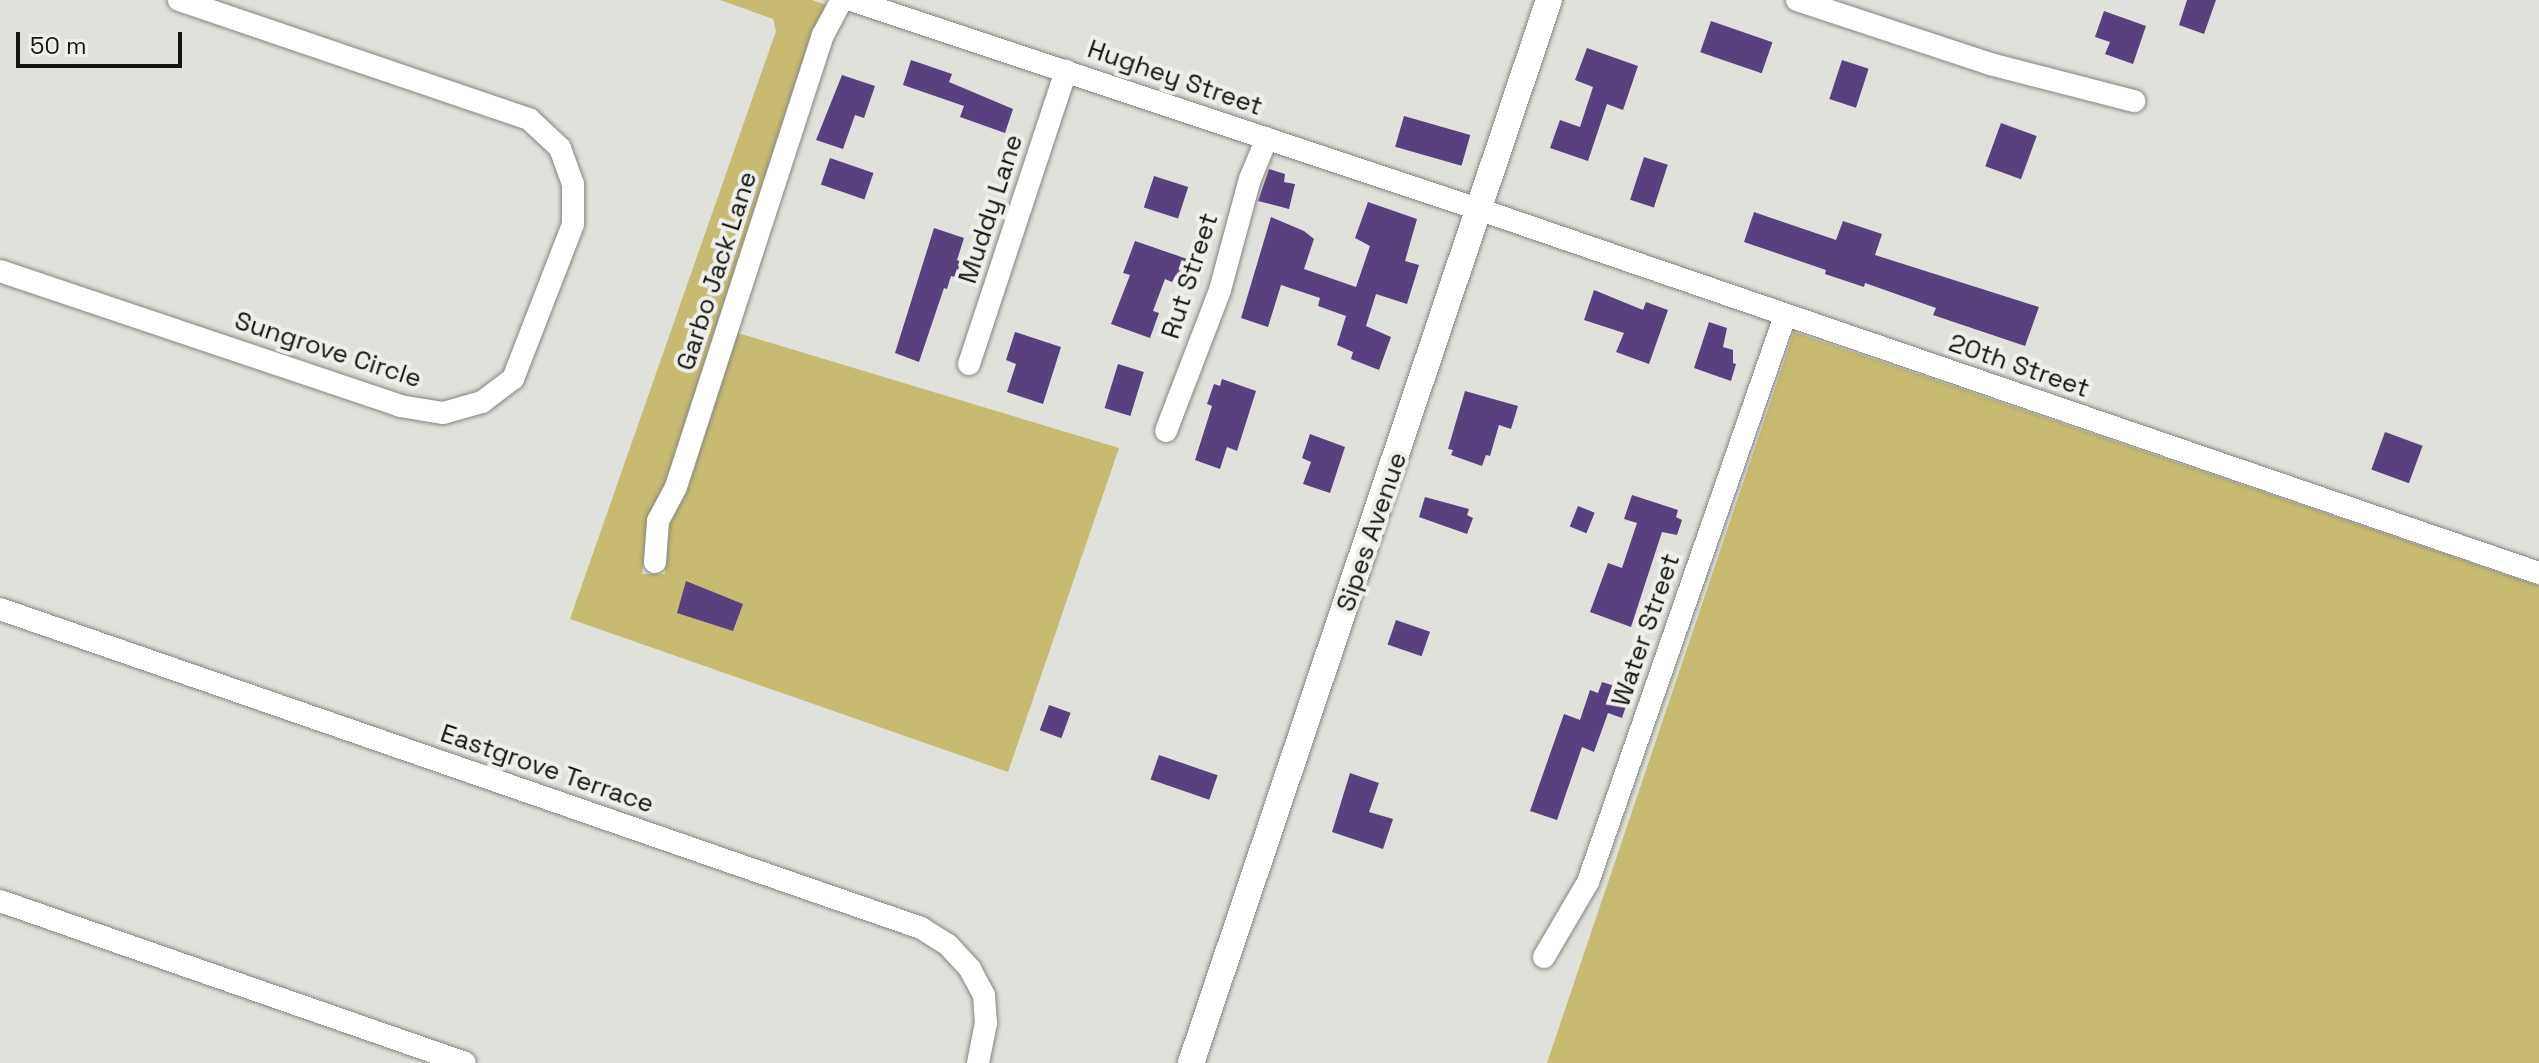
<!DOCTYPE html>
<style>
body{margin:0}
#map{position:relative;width:2539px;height:1063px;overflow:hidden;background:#e1e1dc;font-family:"Space Grotesk",sans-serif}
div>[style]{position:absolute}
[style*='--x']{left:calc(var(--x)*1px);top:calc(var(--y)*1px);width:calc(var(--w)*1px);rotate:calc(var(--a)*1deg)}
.green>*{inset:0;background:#c7bb71}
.building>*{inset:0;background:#594180;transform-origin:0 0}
.roads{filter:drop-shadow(0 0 2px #84837f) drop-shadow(0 0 2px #84837f)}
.minor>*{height:22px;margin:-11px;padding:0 11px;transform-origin:11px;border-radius:11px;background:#fff}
.tertiary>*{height:26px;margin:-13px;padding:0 13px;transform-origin:13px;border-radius:13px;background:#fff}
span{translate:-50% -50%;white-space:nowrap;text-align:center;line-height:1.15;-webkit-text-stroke:8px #eeeeea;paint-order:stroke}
.street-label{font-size:26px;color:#141412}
.scale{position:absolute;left:16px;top:32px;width:166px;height:36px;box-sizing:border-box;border:4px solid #141412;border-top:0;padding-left:10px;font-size:24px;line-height:28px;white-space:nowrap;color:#141412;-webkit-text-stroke:6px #eeeeea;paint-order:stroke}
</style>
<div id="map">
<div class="green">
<div style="clip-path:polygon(720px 0,812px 0,826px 5px,812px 31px,665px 483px,648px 516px,642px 574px,665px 574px,669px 524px,687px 491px,738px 333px,1119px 448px,1008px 772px,570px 619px,776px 31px,773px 19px)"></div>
<div style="clip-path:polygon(1794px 332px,2539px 586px,2539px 1063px,1547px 1063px)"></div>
</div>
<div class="building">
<div style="clip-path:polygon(2187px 0,2216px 0,2204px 34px,2179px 25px)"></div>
<div style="clip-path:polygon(2104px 11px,2146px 26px,2133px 64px,2105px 54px,2110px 42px,2095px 37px)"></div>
<div style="left:1711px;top:21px;width:65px;height:33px;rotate:19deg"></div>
<div style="clip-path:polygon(1587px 48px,1638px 66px,1623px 110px,1607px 104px,1588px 161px,1550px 148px,1560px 120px,1580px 127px,1593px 87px,1575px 80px)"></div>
<div style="clip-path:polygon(911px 60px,952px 74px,949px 82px,1013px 109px,1005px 133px,960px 117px,964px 106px,903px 85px)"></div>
<div style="left:1842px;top:60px;width:28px;height:41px;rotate:18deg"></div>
<div style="clip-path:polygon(842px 75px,875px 86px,864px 118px,855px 115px,843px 149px,816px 140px)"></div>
<div style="left:1404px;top:116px;width:69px;height:32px;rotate:16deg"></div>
<div style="left:2001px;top:123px;width:38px;height:46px;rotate:20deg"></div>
<div style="left:1644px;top:157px;width:25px;height:45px;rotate:18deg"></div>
<div style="left:830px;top:158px;width:46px;height:28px;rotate:19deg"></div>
<div style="clip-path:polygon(1269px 169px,1285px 174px,1284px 182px,1295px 184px,1289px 209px,1258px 201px)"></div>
<div style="left:1154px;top:176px;width:36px;height:33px;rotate:18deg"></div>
<div style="clip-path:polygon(1368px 202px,1417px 219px,1405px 261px,1419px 265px,1407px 304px,1376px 294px,1366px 326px,1391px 337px,1379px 370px,1351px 359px,1353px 352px,1337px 345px,1346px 316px,1318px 306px,1320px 298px,1281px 285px,1268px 327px,1241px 318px,1271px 217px,1304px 231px,1314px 239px,1304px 269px,1356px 287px,1370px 246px,1355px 238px)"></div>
<div style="clip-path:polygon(1754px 212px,1836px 240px,1843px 221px,1882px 234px,1875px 255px,2039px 307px,2025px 346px,1933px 315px,1936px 308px,1865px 283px,1864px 287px,1825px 274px,1826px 270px,1744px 242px)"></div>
<div style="clip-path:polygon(934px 228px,964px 238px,957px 260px,961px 262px,955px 277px,951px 276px,947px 289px,944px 288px,919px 362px,895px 353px)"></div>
<div style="clip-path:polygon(1135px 241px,1193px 261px,1186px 280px,1175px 276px,1172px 282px,1165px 279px,1153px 311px,1159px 313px,1150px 338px,1111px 324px,1130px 275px,1123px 273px)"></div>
<div style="clip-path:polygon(1594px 290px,1643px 310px,1646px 302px,1668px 310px,1649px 364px,1616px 352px,1624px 333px,1584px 320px)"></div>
<div style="clip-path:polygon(1709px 322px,1727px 328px,1723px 347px,1733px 350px,1733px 363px,1736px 364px,1731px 381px,1694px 368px)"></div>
<div style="clip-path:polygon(1015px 332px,1061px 347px,1043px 404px,1007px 392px,1016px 364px,1006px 360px)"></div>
<div style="left:1118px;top:364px;width:27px;height:46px;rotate:17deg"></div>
<div style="clip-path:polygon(1222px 379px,1256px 391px,1237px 451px,1227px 447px,1220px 469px,1195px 460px,1212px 406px,1207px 404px,1214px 384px,1220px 386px)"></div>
<div style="clip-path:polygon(1465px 391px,1518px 406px,1511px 429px,1499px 425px,1490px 456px,1486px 455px,1482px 466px,1451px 455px,1453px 450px,1448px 449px)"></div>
<div style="left:2385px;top:432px;width:40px;height:40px;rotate:20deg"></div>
<div style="clip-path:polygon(1310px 434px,1345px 447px,1330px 493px,1303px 484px,1311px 462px,1302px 458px)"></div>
<div style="clip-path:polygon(1632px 495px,1678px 510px,1676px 517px,1682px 520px,1677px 535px,1662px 532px,1631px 627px,1590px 612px,1608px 563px,1622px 568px,1637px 523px,1624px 519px)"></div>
<div style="clip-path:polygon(1425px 497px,1469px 509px,1467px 515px,1473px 518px,1467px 534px,1419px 517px)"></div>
<div style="left:1578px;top:506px;width:18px;height:22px;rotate:22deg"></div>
<div style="clip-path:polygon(686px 581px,743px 604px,733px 631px,677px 613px)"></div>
<div style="left:1396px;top:620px;width:36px;height:26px;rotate:19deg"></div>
<div style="clip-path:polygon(1602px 682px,1631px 691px,1622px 718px,1608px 713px,1594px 752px,1582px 747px,1557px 820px,1530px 811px,1564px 714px,1580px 720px,1590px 690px,1598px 693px)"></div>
<div style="left:1049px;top:705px;width:23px;height:27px;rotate:20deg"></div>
<div style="left:1159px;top:755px;width:62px;height:26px;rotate:19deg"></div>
<div style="clip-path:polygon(1350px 773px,1379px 783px,1369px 812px,1393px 819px,1383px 849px,1332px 832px)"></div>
</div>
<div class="roads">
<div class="minor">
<div style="--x:851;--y:0;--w:664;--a:18.43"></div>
<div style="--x:1481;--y:210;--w:1119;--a:18.94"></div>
<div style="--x:1797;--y:0;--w:203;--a:18.3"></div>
<div style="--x:1990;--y:64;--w:149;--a:14.4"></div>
<div style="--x:0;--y:271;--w:422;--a:18.6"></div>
<div style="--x:400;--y:406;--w:44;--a:9.2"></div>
<div style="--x:443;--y:413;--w:41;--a:-15.8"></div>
<div style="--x:482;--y:402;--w:39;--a:-37"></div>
<div style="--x:513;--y:379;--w:166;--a:-68.8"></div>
<div style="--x:573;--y:224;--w:40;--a:-90"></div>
<div style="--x:573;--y:184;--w:38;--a:-110"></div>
<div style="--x:560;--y:148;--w:42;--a:-136.9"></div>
<div style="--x:529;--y:119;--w:370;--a:-161.2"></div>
<div style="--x:969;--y:364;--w:309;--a:-71.7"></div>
<div style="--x:1166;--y:431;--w:151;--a:-69"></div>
<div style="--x:1220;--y:290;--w:115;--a:-74.9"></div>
<div style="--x:1250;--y:179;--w:44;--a:-67.5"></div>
<div style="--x:655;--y:562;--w:41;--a:-85.8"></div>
<div style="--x:658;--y:521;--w:38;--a:-62"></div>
<div style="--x:676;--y:487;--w:475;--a:-72"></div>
<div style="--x:823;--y:35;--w:40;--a:-62"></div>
<div style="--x:0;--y:609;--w:975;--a:19.1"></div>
<div style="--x:921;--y:928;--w:32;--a:32"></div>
<div style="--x:948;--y:945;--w:33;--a:47"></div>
<div style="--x:970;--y:969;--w:30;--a:62"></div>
<div style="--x:984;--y:995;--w:28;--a:86"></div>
<div style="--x:986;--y:1023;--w:41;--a:101.3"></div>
<div style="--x:0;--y:901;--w:492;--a:19.2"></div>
<div style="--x:1544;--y:957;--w:87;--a:-59.6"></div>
<div style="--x:1588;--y:882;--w:599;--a:-70.81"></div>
</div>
<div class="tertiary">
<div style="--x:1191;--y:1063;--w:1122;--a:-71.39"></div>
</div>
</div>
<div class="street-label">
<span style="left:1175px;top:78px;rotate:19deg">Hughey Street</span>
<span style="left:991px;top:209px;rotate:-72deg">Muddy Lane</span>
<span style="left:717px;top:271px;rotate:-72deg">Garbo Jack Lane</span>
<span style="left:1190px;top:276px;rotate:-72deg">Rut Street</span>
<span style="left:328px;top:350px;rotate:18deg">Sungrove Circle</span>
<span style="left:2019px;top:366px;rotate:19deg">20th Street</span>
<span style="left:1372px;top:532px;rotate:-71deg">Sipes Avenue</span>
<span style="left:1646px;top:630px;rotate:-71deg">Water Street</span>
<span style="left:547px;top:769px;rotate:19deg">Eastgrove Terrace</span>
</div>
<div class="scale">50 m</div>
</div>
